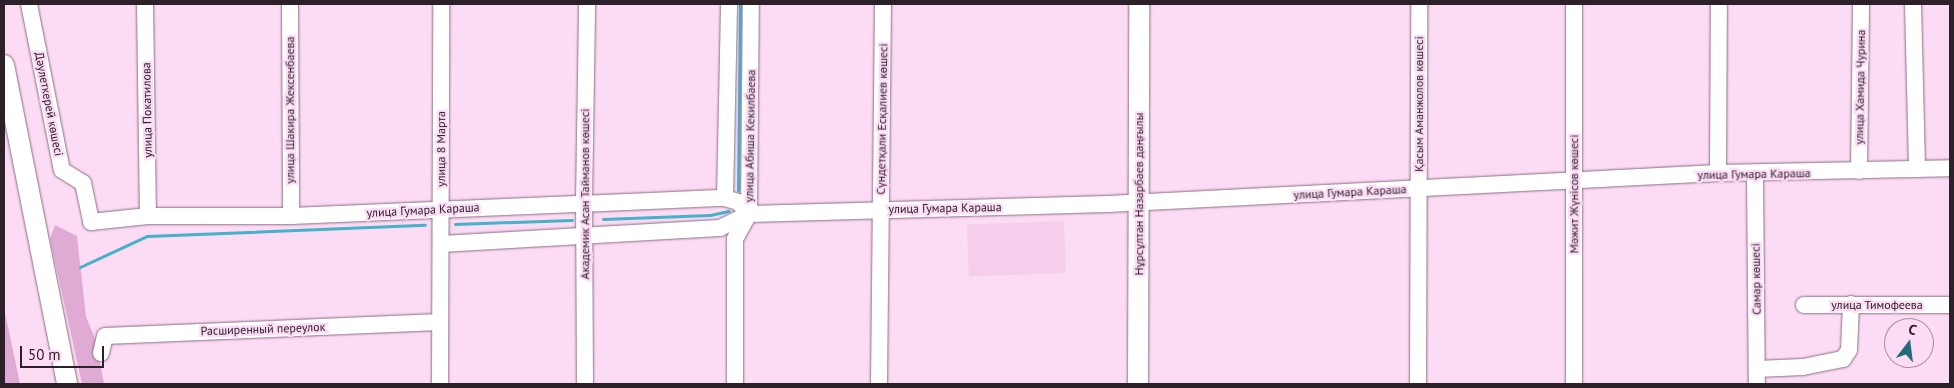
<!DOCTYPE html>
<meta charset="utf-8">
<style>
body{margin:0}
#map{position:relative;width:1954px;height:388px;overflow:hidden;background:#fcdbf4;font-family:"PT Sans",sans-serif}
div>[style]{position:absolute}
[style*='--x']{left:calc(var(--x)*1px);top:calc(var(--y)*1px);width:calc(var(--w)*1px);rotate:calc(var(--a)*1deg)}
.built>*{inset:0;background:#f5ceec;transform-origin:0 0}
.green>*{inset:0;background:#dfaad3}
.stream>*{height:3px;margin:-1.5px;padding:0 1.5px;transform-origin:1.5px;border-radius:1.5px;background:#45b2c9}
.roads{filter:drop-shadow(0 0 1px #8b6e84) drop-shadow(0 0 1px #8b6e84)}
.minor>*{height:16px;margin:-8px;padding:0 8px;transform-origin:8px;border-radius:8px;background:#fff}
.major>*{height:20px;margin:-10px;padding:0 10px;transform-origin:10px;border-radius:10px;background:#fff}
span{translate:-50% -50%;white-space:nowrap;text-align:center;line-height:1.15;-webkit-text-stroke:4.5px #fcdbf4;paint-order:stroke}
.street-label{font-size:12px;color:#2c2029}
.frame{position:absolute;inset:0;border:5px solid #2c2029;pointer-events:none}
.north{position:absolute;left:1884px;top:318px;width:50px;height:50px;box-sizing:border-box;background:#fcdbf4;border:1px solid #a990a3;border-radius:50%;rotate:15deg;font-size:14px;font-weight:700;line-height:20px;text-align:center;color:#2c2029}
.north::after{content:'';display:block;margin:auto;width:18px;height:22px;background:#246b79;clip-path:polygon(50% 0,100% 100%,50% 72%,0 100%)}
.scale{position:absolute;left:20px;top:346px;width:84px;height:22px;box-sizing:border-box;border:2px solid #2c2029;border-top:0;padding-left:6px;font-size:15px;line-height:18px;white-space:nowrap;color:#2c2029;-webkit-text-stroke:4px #fcdbf4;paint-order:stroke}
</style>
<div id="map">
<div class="built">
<div style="left:1064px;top:221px;width:52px;height:97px;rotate:88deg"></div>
</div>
<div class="green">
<div style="clip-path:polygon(55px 225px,77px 236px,86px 317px,96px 341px,104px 384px,82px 384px,50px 239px)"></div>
<div style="clip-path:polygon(4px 308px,20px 384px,4px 384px)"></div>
</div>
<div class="stream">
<div style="--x:738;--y:190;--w:186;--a:-89.4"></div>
<div style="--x:603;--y:219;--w:107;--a:-2.1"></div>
<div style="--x:710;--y:215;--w:19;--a:-12"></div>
<div style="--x:455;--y:224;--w:117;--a:-2"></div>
<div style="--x:80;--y:267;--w:74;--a:-24.8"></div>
<div style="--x:147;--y:236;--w:278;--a:-2.3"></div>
</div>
<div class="roads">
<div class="minor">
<div style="--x:29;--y:4;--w:169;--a:78.8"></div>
<div style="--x:62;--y:170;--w:25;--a:32"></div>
<div style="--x:83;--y:183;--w:40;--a:78"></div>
<div style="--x:91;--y:222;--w:57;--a:-6"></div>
<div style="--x:148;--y:216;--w:143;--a:0"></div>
<div style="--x:291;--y:216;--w:434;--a:-2.4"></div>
<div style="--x:725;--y:198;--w:14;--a:17"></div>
<div style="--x:738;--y:202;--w:16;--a:47"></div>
<div style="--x:145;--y:4;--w:212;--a:89.2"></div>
<div style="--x:290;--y:4;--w:212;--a:89.7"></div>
<div style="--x:1574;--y:4;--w:380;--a:90"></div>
<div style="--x:1913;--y:4;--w:165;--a:88.6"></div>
<div style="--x:1859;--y:171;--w:167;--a:-89.3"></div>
<div style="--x:1718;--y:173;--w:169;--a:-89.7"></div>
<div style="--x:1755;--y:175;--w:209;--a:89.5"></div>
<div style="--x:725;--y:198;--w:194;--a:-88.8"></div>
<div style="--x:441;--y:244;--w:279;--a:-3.3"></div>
<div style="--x:720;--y:228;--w:32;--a:-26"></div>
<div style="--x:749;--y:214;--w:359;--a:-1.6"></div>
<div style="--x:1108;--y:204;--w:611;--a:-2.91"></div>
<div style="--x:1718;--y:173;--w:232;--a:-1.2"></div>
<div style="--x:1804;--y:305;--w:146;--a:0"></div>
<div style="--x:101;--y:353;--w:17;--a:-77"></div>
<div style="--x:105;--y:336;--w:335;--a:-2.4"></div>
<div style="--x:1757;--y:369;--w:46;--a:-2.5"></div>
<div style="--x:1803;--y:367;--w:41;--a:-11.3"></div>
<div style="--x:1843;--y:359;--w:11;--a:-56"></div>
<div style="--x:1849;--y:350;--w:46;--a:-87.5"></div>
<div style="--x:440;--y:384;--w:380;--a:-89.8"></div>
<div style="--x:585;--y:384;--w:182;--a:-90.3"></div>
<div style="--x:584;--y:202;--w:198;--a:-89.1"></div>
<div style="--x:735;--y:384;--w:145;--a:-90"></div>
<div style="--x:735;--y:239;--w:29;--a:-61"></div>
<div style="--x:749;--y:214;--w:210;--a:-89.5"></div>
<div style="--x:879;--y:384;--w:380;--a:-89.4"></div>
<div style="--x:1418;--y:384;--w:380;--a:-89.8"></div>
</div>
<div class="major">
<div style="--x:4;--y:65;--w:325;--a:78.8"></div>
<div style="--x:1138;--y:384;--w:380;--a:-89.8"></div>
</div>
</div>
<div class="street-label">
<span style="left:1860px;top:87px;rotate:-89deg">улица Хамида Чурина</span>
<span style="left:49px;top:104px;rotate:79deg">Дәулеткерей көшесі</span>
<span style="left:1419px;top:104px;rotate:-90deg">Қасым Аманжолов көшесі</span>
<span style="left:147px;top:110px;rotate:-91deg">улица Покатилова</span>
<span style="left:290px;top:110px;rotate:-90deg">улица Шакира Жексенбаева</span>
<span style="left:882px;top:119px;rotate:-89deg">Сүндетқали Есқалиев көшесі</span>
<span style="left:750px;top:136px;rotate:-89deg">улица Абиша Кекилбаева</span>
<span style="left:441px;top:149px;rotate:-90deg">улица 8 Марта</span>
<span style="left:1754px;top:174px;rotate:-1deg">улица Гумара Караша</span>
<span style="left:1350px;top:192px;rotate:-3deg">улица Гумара Караша</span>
<span style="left:585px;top:194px;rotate:-90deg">Академик Асан Тайманов көшесі</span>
<span style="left:1139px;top:194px;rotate:-90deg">Нұрсұлтан Назарбаев даңғылы</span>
<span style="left:1574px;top:194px;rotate:-90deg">Мәжит Жүнісов көшесі</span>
<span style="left:945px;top:208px;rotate:-1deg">улица Гумара Караша</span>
<span style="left:423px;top:210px;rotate:-3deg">улица Гумара Караша</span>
<span style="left:1756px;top:279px;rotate:-91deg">Самар көшесі</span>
<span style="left:1877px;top:305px">улица Тимофеева</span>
<span style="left:263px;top:329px;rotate:-2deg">Расширенный переулок</span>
</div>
<div class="frame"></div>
<div class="north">С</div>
<div class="scale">50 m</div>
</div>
